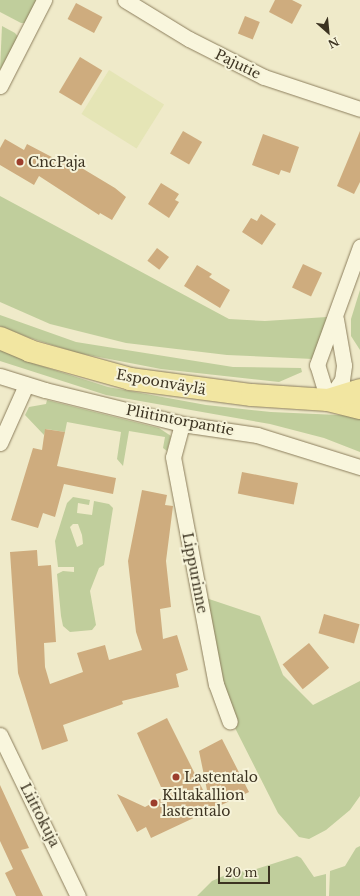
<!DOCTYPE html>
<meta charset="utf-8">
<style>
body{margin:0}
#map{position:relative;width:360px;height:896px;overflow:hidden;background:#efeac9;font-family:"Libre Baskerville",serif}
div>[style]{position:absolute}
[style*='--x']{left:calc(var(--x)*1px);top:calc(var(--y)*1px);width:calc(var(--w)*1px);rotate:calc(var(--a)*1deg)}
.farmland>*{inset:0;background:#e5e5b6;transform-origin:0 0}
.green>*{inset:0;background:#c0ce9c}
.building>*{inset:0;background:#ceac7e;transform-origin:0 0}
.roads{filter:drop-shadow(0 0 1px #8c7e5d) drop-shadow(0 0 1px #8c7e5d)}
.minor>*{height:15px;margin:-7.5px;padding:0 7.5px;transform-origin:7.5px;border-radius:7.5px;background:#f9f6dd}
.primary>*{height:22px;margin:-11px;padding:0 11px;transform-origin:11px;border-radius:11px;background:#f2e6a1}
.dots>*{width:11px;height:11px;translate:-50% -50%;box-sizing:border-box;border:2px solid #f6f3d9;border-radius:50%}
span{translate:-50% -50%;white-space:nowrap;text-align:center;line-height:1.15;-webkit-text-stroke:4px #f6f3d9;paint-order:stroke}
.street-label{font-size:14px;color:#3c3321}
.poi-label{font-size:14px;color:#3c3321}
.left{translate:0 -50%;text-align:left}
.north{position:absolute;left:308px;top:12px;width:40px;height:40px;-webkit-text-stroke:3px #f6f3d9;paint-order:stroke;rotate:153deg;font-size:11px;font-weight:700;line-height:16px;text-align:center;color:#3c3321}
.north::after{content:'';display:block;margin:auto;width:14px;height:18px;background:#3c3321;clip-path:polygon(50% 0,100% 100%,50% 72%,0 100%)}
.scale{position:absolute;left:218px;top:866px;width:52px;height:18px;box-sizing:border-box;border:2px solid #3c3321;border-top:0;padding-left:5px;font-size:12px;line-height:14px;white-space:nowrap;color:#3c3321;-webkit-text-stroke:3px #f6f3d9;paint-order:stroke}
</style>
<div id="map">
<div class="farmland">
<div style="left:109px;top:70px;width:65px;height:52px;rotate:32deg"></div>
</div>
<div class="green">
<div style="clip-path:polygon(0 0,41px 0,25px 23px,21px 23px,0 12px)"></div>
<div style="clip-path:polygon(2px 26px,15px 33px,18px 37px,0 70px)"></div>
<div style="clip-path:polygon(0 196px,229px 319px,265px 321px,327px 317px,313px 359px,227px 355px,126px 343px,50px 324px,0 302px)"></div>
<div style="clip-path:polygon(360px 290px,360px 350px,351px 336px,351px 319px)"></div>
<div style="clip-path:polygon(0 315px,76px 342px,233px 367px,301px 368px,302px 372px,279px 382px,161px 369px,78px 353px,30px 338px,0 326px)"></div>
<div style="clip-path:polygon(0 350px,29px 362px,108px 387px,206px 405px,271px 412px,360px 416px,360px 452px,324px 438px,270px 424px,106px 395px,0 361px)"></div>
<div style="clip-path:polygon(47px 400px,159px 428px,171px 436px,167px 451px,163px 448px,165px 437px,129px 431px,123px 466px,117px 459px,121px 432px,67px 422px,65px 432px,46px 429px,44px 435px,25px 415px,29px 407px,46px 404px)"></div>
<div style="clip-path:polygon(evenodd,73px 497px,90px 500px,89px 505px,78px 503px,77px 513px,92px 515px,94px 501px,109px 504px,113px 508px,104px 565px,99px 568px,90px 591px,96px 625px,92px 630px,70px 632px,63px 626px,61px 616px,57px 574px,63px 571px,74px 572px,74px 567px,58px 567px,55px 541px,67px 503px,73px 497px,73px 524px,78px 524px,82px 535px,83px 544px,77px 547px,70px 527px,73px 524px)"></div>
<div style="clip-path:polygon(203px 597px,260px 616px,283px 675px,313px 705px,360px 681px,360px 796px,350px 810px,326px 830px,309px 839px,299px 837px,278px 813px,232px 722px)"></div>
<div style="clip-path:polygon(360px 846px,360px 896px,329px 896px,330px 871px,345px 866px,356px 848px)"></div>
<div style="clip-path:polygon(297px 856px,301px 858px,314px 877px,326px 874px,326px 896px,197px 896px,212px 881px,230px 873px,253px 870px)"></div>
</div>
<div class="building">
<div style="clip-path:polygon(275px 0,292px 0,302px 5px,292px 24px,269px 12px)"></div>
<div style="left:76px;top:3px;width:30px;height:18px;rotate:28deg"></div>
<div style="left:245px;top:16px;width:16px;height:19px;rotate:22deg"></div>
<div style="left:80px;top:57px;width:26px;height:41px;rotate:31deg"></div>
<div style="left:183px;top:131px;width:22px;height:26px;rotate:30deg"></div>
<div style="clip-path:polygon(360px 131px,360px 182px,354px 194px,337px 186px)"></div>
<div style="clip-path:polygon(263px 134px,299px 147px,290px 173px,281px 170px,279px 175px,252px 165px)"></div>
<div style="clip-path:polygon(5px 139px,24px 150px,27px 144px,67px 165px,70px 161px,115px 188px,126px 197px,112px 220px,100px 213px,99px 215px,39px 176px,34px 185px,0 165px,0 148px)"></div>
<div style="clip-path:polygon(161px 183px,179px 194px,175px 200px,179px 202px,169px 218px,148px 204px)"></div>
<div style="clip-path:polygon(261px 214px,276px 224px,262px 245px,242px 232px,251px 218px,257px 221px)"></div>
<div style="left:157px;top:248px;width:15px;height:16px;rotate:37deg"></div>
<div style="left:303px;top:264px;width:21px;height:26px;rotate:25deg"></div>
<div style="clip-path:polygon(197px 265px,212px 274px,209px 277px,230px 290px,220px 308px,184px 286px)"></div>
<div style="clip-path:polygon(45px 429px,65px 432px,57px 466px,116px 478px,113px 494px,64px 484px,55px 517px,43px 513px,38px 528px,11px 520px,33px 448px,42px 450px)"></div>
<div style="left:242px;top:472px;width:57px;height:22px;rotate:11deg"></div>
<div style="clip-path:polygon(142px 490px,167px 495px,165px 505px,173px 506px,166px 561px,171px 607px,160px 609px,163px 639px,177px 635px,188px 670px,176px 674px,179px 687px,122px 701px,123px 704px,63px 725px,68px 741px,42px 750px,18px 673px,10px 552px,37px 550px,38px 566px,51px 565px,56px 642px,44px 643px,45px 667px,50px 684px,83px 672px,77px 653px,105px 645px,109px 660px,142px 650px,136px 632px,128px 561px)"></div>
<div style="left:324px;top:614px;width:37px;height:20px;rotate:16deg"></div>
<div style="left:309px;top:643px;width:32px;height:34px;rotate:51deg"></div>
<div style="clip-path:polygon(167px 718px,206px 796px,208px 795px,199px 751px,222px 739px,249px 792px,151px 838px,146px 827px,137px 832px,117px 794px,145px 807px,165px 796px,137px 733px)"></div>
<div style="clip-path:polygon(0 785px,29px 848px,21px 850px,43px 896px,16px 896px,5px 873px,13px 869px,0 841px)"></div>
</div>
<div class="roads">
<div class="minor">
<div style="--x:125;--y:0;--w:75;--a:31.4"></div>
<div style="--x:189;--y:39;--w:84;--a:26.9"></div>
<div style="--x:264;--y:77;--w:101;--a:18.4"></div>
<div style="--x:0;--y:86;--w:97;--a:-62.9"></div>
<div style="--x:0;--y:376;--w:47;--a:17.3"></div>
<div style="--x:45;--y:390;--w:141;--a:13.9"></div>
<div style="--x:182;--y:424;--w:76;--a:8.3"></div>
<div style="--x:257;--y:435;--w:108;--a:17.3"></div>
<div style="--x:328;--y:400;--w:37;--a:-107"></div>
<div style="--x:317;--y:365;--w:126;--a:-70"></div>
<div style="--x:328;--y:400;--w:24;--a:-55"></div>
<div style="--x:342;--y:380;--w:15;--a:-82"></div>
<div style="--x:344;--y:365;--w:47;--a:-99.9"></div>
<div style="--x:182;--y:424;--w:34;--a:105"></div>
<div style="--x:173;--y:457;--w:231;--a:79.3"></div>
<div style="--x:216;--y:684;--w:40;--a:69.8"></div>
<div style="--x:0;--y:443;--w:64;--a:-65.9"></div>
<div style="--x:0;--y:735;--w:179;--a:64.2"></div>
</div>
<div class="primary">
<div style="--x:0;--y:338;--w:33;--a:23"></div>
<div style="--x:30;--y:351;--w:104;--a:15.6"></div>
<div style="--x:130;--y:379;--w:123;--a:7.5"></div>
<div style="--x:252;--y:395;--w:76;--a:3.8"></div>
<div style="--x:328;--y:400;--w:33;--a:14"></div>
<div style="--x:328;--y:400;--w:34;--a:-17"></div>
</div>
</div>
<div class="dots">
<div style="left:20px;top:162px;background:#9c3d2c"></div>
<div style="left:176px;top:777px;background:#9c3d2c"></div>
<div style="left:154px;top:803px;background:#9c3d2c"></div>
</div>
<div class="street-label">
<span style="left:238px;top:64px;rotate:26deg">Pajutie</span>
<span style="left:161px;top:382px;rotate:10deg">Espoonväylä</span>
<span style="left:180px;top:420px;rotate:11deg">Pliitintorpantie</span>
<span style="left:195px;top:573px;rotate:79deg">Lippurinne</span>
<span style="left:40px;top:815px;rotate:63deg">Liittokuja</span>
</div>
<div class="poi-label">
<span class="left" style="left:28px;top:162px">CncPaja</span>
<span class="left" style="left:184px;top:777px">Lastentalo</span>
<span class="left" style="left:162px;top:803px">Kiltakallion<br>lastentalo</span>
</div>
<div class="north">N</div>
<div class="scale">20 m</div>
</div>
